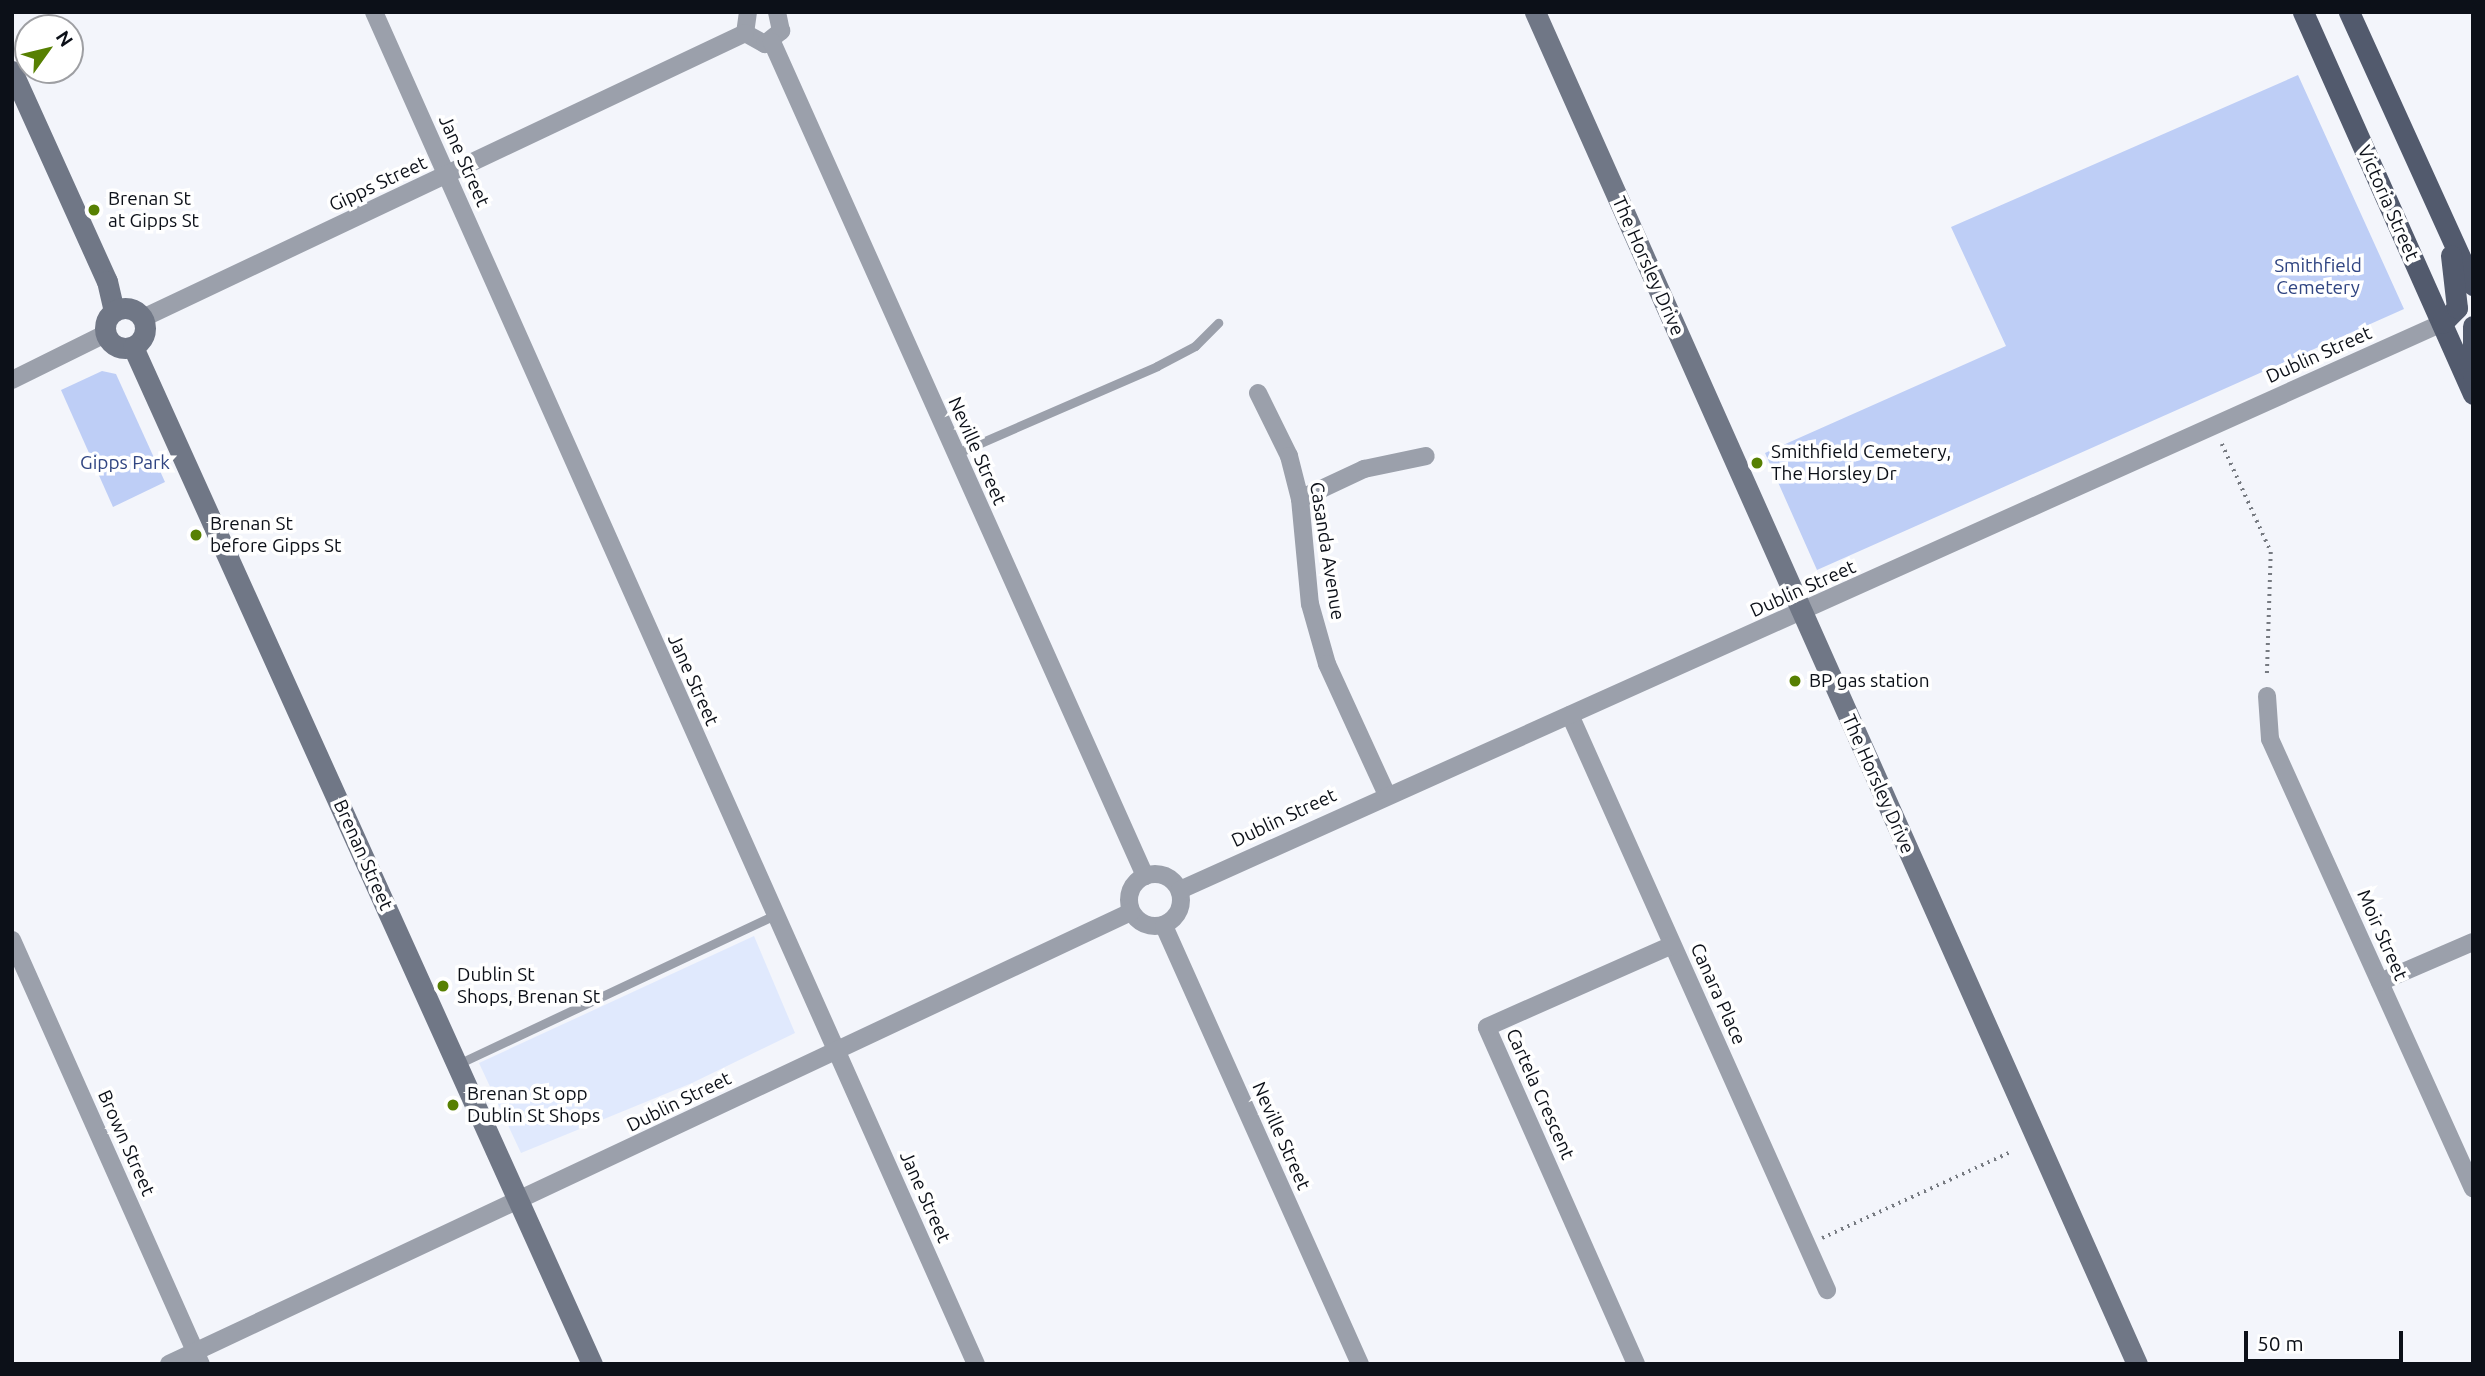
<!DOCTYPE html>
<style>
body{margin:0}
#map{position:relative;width:2485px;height:1376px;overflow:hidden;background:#f3f5fb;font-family:Ubuntu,sans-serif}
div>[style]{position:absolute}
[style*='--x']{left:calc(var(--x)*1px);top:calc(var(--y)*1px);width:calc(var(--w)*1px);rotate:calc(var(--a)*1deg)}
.built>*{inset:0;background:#e0e9fd}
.green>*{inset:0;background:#becef6}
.path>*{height:3.5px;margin-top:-1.75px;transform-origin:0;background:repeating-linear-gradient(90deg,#767a81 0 2px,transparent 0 7px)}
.lane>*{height:9px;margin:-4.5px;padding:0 4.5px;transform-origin:4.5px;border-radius:4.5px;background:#9ba0ab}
.street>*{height:18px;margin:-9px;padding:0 9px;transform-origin:9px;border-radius:9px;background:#9ba0ab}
.street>.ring{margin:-9px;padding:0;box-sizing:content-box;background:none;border:18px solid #9ba0ab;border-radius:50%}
.secondary>*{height:21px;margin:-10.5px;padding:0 10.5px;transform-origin:10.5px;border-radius:10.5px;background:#707786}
.secondary>.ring{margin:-10.5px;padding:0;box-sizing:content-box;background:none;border:21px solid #707786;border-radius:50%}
.primary>*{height:21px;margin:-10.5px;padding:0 10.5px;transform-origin:10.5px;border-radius:10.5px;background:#525a6d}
.dots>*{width:19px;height:19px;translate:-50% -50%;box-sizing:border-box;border:4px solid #fff;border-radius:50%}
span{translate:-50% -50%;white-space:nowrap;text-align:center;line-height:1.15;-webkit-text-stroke:7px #fff;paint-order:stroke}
.street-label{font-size:19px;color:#0c1018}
.poi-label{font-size:19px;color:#0c1018}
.left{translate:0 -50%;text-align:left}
.park-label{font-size:19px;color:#304582}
.frame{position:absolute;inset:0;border:14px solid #0c1018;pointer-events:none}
.north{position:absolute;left:14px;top:14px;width:70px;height:70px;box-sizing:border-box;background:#fff;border:2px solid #9e9fa3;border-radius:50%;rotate:56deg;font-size:19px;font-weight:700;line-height:28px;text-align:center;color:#0c1018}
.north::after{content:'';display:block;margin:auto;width:24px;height:32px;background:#578002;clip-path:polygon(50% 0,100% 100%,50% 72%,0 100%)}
.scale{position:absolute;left:2244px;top:1331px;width:159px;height:32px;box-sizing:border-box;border:4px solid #0c1018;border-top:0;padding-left:9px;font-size:21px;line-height:24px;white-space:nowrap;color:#0c1018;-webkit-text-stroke:5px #fff;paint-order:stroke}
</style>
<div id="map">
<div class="built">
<div style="clip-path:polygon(754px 936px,795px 1033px,692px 1083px,521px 1153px,479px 1063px)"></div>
</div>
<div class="green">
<div style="clip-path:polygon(2298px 75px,2404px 309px,1817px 570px,1765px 453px,2006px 346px,1951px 227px)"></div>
<div style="clip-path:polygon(102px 371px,116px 374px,165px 482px,113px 507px,61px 390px)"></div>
</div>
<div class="path">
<div style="--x:2222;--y:444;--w:119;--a:65.6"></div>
<div style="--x:2271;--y:552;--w:125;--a:91.8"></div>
<div style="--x:1822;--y:1238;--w:208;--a:-24.5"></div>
</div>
<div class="lane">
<div style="--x:955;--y:454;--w:220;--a:-23.5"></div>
<div style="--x:1157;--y:366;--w:43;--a:-27.8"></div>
<div style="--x:1195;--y:346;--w:33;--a:-45"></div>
<div style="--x:458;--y:1064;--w:348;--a:-25.2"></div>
</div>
<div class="street">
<div style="--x:374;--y:12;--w:1480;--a:66"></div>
<div style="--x:748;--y:12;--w:21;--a:98"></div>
<div style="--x:745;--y:33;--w:23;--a:29"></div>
<div style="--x:765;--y:44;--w:21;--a:-39"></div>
<div style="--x:781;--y:31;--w:19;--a:-102"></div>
<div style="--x:772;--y:42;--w:914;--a:65.9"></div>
<div style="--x:143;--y:318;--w:666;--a:-25.33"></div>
<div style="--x:12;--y:380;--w:104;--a:-26.3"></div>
<div style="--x:1258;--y:393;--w:70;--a:63.8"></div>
<div style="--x:1289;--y:456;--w:44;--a:75.7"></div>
<div style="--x:1300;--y:499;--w:105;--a:84.6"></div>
<div style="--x:1310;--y:604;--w:62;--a:74.2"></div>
<div style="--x:1327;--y:664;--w:142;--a:65.4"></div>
<div style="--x:1300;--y:499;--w:71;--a:-25.1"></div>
<div style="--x:1364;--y:469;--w:63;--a:-11.8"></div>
<div style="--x:2267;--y:696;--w:43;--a:86"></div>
<div style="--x:2270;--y:739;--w:493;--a:65.7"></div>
<div style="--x:1570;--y:715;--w:630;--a:65.92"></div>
<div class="ring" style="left:1129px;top:874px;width:34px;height:34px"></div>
<div style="--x:1180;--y:890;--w:1384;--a:-24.19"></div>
<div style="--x:1164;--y:926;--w:480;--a:65.9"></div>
<div style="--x:12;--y:940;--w:464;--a:66"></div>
<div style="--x:2380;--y:982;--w:101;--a:-23.3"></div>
<div style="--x:169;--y:1364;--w:1063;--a:-25.17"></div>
<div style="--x:1636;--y:1364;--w:368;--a:-113.9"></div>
<div style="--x:1487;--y:1027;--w:202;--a:-23.9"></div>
</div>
<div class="secondary">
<div style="--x:1535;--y:12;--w:1480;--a:66"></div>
<div style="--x:12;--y:71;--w:230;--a:65.7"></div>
<div style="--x:107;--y:281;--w:31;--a:77"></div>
<div class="ring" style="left:105px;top:308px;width:19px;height:19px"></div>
<div style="--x:133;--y:347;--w:1116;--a:65.71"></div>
</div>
<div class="primary">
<div style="--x:2303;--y:12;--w:418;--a:66"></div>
<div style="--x:2349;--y:12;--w:300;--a:65.6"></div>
<div style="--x:2442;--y:323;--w:21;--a:-45"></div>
<div style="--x:2457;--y:308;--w:53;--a:-96.5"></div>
<div style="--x:2473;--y:326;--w:49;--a:90"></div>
</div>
<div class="dots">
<div style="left:94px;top:210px;background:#578002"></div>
<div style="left:1757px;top:463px;background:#578002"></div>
<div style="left:196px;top:535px;background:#578002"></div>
<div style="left:1795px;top:681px;background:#578002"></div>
<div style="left:443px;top:986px;background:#578002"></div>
<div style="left:453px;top:1105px;background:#578002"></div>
</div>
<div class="street-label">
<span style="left:464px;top:161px;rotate:66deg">Jane Street</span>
<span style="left:378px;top:184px;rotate:-25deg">Gipps Street</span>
<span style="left:2388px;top:203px;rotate:66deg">Victoria Street</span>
<span style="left:1648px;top:266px;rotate:66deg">The Horsley Drive</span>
<span style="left:2319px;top:355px;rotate:-24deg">Dublin Street</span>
<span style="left:977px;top:451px;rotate:66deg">Neville Street</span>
<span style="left:1327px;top:551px;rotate:81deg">Casanda Avenue</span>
<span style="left:1803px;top:589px;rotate:-24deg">Dublin Street</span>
<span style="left:693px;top:680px;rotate:66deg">Jane Street</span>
<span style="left:1878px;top:784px;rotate:66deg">The Horsley Drive</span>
<span style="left:1284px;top:818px;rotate:-25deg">Dublin Street</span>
<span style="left:363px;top:855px;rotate:66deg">Brenan Street</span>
<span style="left:2382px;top:935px;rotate:66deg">Moir Street</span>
<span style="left:1718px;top:994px;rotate:66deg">Canara Place</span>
<span style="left:1540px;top:1094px;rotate:66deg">Cartela Crescent</span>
<span style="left:679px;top:1102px;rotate:-26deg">Dublin Street</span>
<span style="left:1281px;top:1136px;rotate:66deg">Neville Street</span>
<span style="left:126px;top:1143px;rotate:66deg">Brown Street</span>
<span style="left:925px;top:1197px;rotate:66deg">Jane Street</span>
</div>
<div class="poi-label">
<span class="left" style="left:108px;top:210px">Brenan St<br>at Gipps St</span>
<span class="left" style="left:1771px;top:463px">Smithfield Cemetery,<br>The Horsley Dr</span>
<span class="left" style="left:210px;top:535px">Brenan St<br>before Gipps St</span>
<span class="left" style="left:1809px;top:681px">BP gas station</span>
<span class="left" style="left:457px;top:986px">Dublin St<br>Shops, Brenan St</span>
<span class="left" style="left:467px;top:1105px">Brenan St opp<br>Dublin St Shops</span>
</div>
<div class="park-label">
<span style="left:2318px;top:277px">Smithfield<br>Cemetery</span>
<span style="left:125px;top:463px">Gipps Park</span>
</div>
<div class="frame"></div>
<div class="north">N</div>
<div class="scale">50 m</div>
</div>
